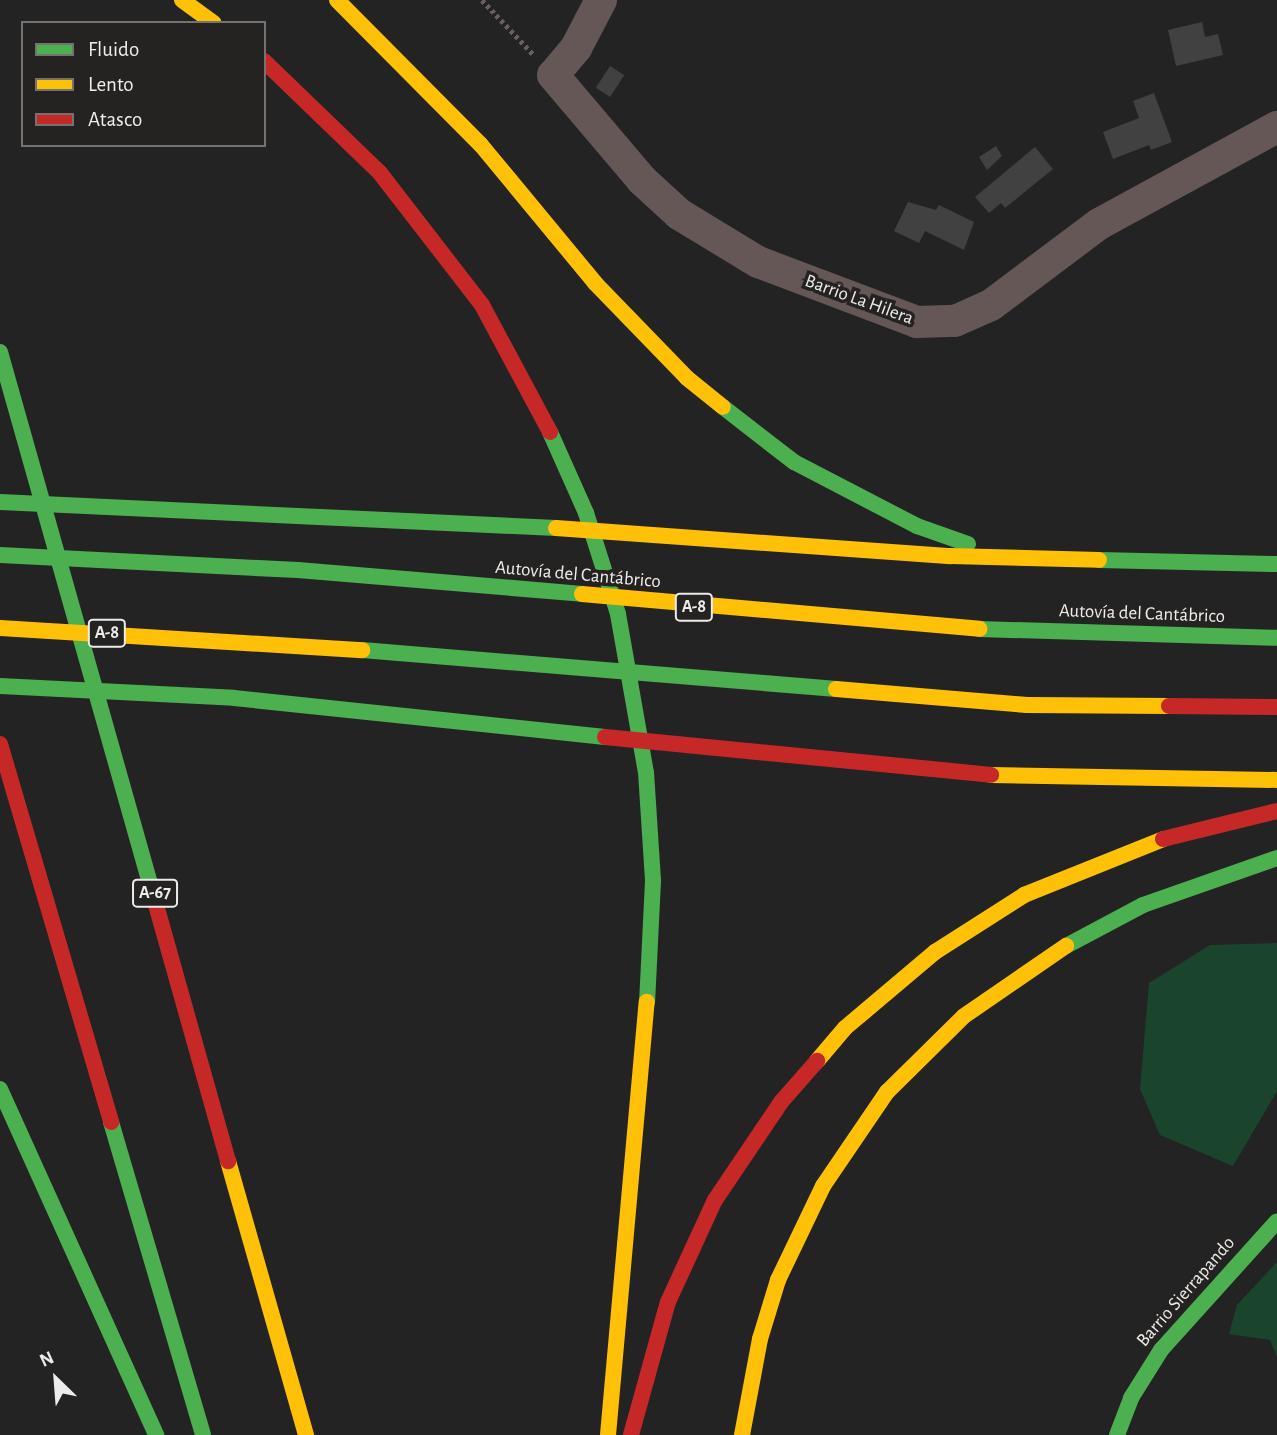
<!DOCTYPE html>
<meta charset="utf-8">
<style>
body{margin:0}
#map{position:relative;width:1277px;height:1435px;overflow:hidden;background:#242323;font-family:"Alegreya Sans",sans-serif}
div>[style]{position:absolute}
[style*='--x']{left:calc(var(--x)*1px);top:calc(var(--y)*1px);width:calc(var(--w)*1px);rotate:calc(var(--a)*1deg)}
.green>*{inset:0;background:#1b442d}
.building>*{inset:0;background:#424141;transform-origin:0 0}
.path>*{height:4.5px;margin-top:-2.25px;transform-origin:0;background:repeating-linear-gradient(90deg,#695f5f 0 3.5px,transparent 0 7px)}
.street>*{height:32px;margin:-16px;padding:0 16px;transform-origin:16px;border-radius:16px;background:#655756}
.fast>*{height:16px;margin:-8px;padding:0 8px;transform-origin:8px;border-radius:8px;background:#4caf50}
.slow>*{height:16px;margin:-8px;padding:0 8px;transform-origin:8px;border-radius:8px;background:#ffc107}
.jam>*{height:16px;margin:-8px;padding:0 8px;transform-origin:8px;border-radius:8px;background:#c62828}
span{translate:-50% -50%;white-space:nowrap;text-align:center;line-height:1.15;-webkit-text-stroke:7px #252222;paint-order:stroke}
.shield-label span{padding:2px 5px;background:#252222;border:2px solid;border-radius:5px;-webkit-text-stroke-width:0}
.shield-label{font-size:18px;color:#edeceb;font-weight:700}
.street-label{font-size:19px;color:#edeceb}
.legend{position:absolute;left:21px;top:21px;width:245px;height:126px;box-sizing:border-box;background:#252222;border:2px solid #757372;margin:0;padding:9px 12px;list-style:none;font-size:21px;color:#edeceb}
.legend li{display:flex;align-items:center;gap:14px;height:35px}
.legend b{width:35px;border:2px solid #757372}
.north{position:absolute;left:21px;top:1344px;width:70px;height:70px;-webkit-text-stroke:5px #252222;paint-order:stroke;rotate:335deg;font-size:19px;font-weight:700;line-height:28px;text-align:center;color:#edeceb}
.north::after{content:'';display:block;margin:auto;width:24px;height:32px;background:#edeceb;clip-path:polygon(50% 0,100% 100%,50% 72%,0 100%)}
</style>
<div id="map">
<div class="green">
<div style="clip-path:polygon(1277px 943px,1277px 1091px,1233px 1166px,1160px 1135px,1140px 1089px,1149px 983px,1210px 945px)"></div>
<div style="clip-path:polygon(1277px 1262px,1277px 1357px,1270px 1340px,1229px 1334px,1237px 1305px)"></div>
</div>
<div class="building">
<div style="clip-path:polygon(1202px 22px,1205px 37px,1218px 34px,1223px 55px,1176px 66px,1168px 30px)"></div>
<div style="left:610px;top:66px;width:17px;height:26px;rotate:33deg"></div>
<div style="clip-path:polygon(1154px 93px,1172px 142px,1151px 150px,1149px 145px,1113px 159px,1103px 132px,1139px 118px,1133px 101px)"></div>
<div style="clip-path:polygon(996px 146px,1002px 156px,987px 170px,979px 157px)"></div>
<div style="clip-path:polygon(1035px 147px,1053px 169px,1005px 208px,1001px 203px,989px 213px,975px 197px)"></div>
<div style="clip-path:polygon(908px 202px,936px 210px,939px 205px,974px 222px,964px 250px,925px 231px,919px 243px,894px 231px)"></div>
</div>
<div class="path">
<div style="--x:482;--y:0;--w:74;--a:46.6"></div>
</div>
<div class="street">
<div style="--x:601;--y:0;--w:54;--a:117.5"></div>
<div style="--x:576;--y:48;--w:35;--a:130"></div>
<div style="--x:553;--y:75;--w:138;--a:49.7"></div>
<div style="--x:642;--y:180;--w:50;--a:42.6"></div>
<div style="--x:679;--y:214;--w:92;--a:31.3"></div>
<div style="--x:758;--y:262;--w:170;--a:20.7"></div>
<div style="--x:917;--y:322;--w:38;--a:-2"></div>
<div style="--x:955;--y:321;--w:39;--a:-24"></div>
<div style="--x:991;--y:305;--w:135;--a:-36.9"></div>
<div style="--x:1099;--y:224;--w:203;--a:-28.6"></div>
</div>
<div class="fast">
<div style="--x:0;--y:352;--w:556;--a:74.24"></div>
<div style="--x:723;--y:407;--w:90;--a:37.8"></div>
<div style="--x:794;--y:462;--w:139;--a:27.5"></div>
<div style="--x:917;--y:526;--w:54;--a:19.4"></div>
<div style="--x:550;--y:432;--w:89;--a:66"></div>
<div style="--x:586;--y:513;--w:106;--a:72.4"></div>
<div style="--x:618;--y:614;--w:160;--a:80"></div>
<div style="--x:646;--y:772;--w:109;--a:86.3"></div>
<div style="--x:653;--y:881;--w:121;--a:92.8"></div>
<div style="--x:0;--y:502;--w:557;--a:2.68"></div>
<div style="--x:0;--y:555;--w:298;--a:2.9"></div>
<div style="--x:298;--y:570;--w:285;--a:4.8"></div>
<div style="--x:1099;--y:560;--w:178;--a:1.3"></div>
<div style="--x:979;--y:629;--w:298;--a:1.7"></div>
<div style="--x:362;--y:650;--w:476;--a:4.7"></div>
<div style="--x:0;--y:686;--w:234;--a:2.9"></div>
<div style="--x:234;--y:698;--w:373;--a:6"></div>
<div style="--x:1066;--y:946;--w:87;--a:-28"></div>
<div style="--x:1143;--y:905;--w:142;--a:-19.3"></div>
<div style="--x:0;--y:1089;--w:380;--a:65.7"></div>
<div style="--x:111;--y:1122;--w:326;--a:73.6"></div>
<div style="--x:1117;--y:1435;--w:40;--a:-69"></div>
<div style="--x:1131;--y:1398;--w:57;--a:-58"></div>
<div style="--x:1161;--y:1350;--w:173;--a:-48"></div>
</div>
<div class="slow">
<div style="--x:182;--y:0;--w:39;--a:36"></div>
<div style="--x:337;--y:0;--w:204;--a:45.2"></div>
<div style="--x:481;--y:145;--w:179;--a:50.4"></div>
<div style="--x:595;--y:283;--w:132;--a:45.9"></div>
<div style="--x:687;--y:378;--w:46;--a:38.9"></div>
<div style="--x:556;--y:528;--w:396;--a:4.1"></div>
<div style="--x:951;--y:556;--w:148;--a:1.5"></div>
<div style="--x:582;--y:594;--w:399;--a:5"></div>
<div style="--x:0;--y:628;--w:363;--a:3.5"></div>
<div style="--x:836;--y:689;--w:192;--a:4.8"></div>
<div style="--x:1027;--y:705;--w:142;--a:0.4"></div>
<div style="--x:991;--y:775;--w:286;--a:1"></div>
<div style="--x:817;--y:1061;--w:43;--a:-49.7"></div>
<div style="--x:845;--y:1028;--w:118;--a:-40.2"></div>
<div style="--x:935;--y:952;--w:106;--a:-32.6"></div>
<div style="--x:1024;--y:895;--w:150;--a:-21.9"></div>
<div style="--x:228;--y:1161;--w:285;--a:74.1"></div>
<div style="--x:608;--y:1435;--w:435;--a:-84.9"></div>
<div style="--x:742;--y:1435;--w:98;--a:-79.4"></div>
<div style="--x:760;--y:1339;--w:62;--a:-73"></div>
<div style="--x:778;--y:1280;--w:104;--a:-64.4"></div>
<div style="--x:823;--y:1186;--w:114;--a:-55.8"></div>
<div style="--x:887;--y:1092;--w:108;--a:-44.6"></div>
<div style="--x:964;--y:1016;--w:124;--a:-34.5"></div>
</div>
<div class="jam">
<div style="--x:264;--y:61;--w:161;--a:44"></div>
<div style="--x:380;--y:173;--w:167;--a:52.3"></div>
<div style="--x:482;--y:305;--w:144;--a:61.8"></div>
<div style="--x:1169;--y:706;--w:108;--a:0.5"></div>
<div style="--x:605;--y:737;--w:388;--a:5.6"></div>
<div style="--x:0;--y:744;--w:394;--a:73.6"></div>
<div style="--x:1163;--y:839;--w:117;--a:-13.8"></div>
<div style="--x:151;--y:887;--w:285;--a:74.3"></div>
<div style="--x:631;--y:1435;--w:138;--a:-74.5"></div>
<div style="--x:668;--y:1302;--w:112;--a:-65.3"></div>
<div style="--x:715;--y:1200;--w:118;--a:-56"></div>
<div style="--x:781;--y:1102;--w:55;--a:-48.7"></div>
</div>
<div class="shield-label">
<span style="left:694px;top:607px">A-8</span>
<span style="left:107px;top:633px">A-8</span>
<span style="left:155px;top:893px">A-67</span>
</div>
<div class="street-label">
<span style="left:859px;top:300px;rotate:20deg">Barrio La Hilera</span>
<span style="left:578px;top:575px;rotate:5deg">Autovía del Cantábrico</span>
<span style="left:1142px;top:614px;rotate:2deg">Autovía del Cantábrico</span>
<span style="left:1186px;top:1292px;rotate:-49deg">Barrio Sierrapando</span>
</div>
<ul class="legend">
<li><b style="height:9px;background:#4caf50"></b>Fluido</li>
<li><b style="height:9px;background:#ffc107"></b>Lento</li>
<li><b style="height:9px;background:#c62828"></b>Atasco</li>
</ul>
<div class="north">N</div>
</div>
